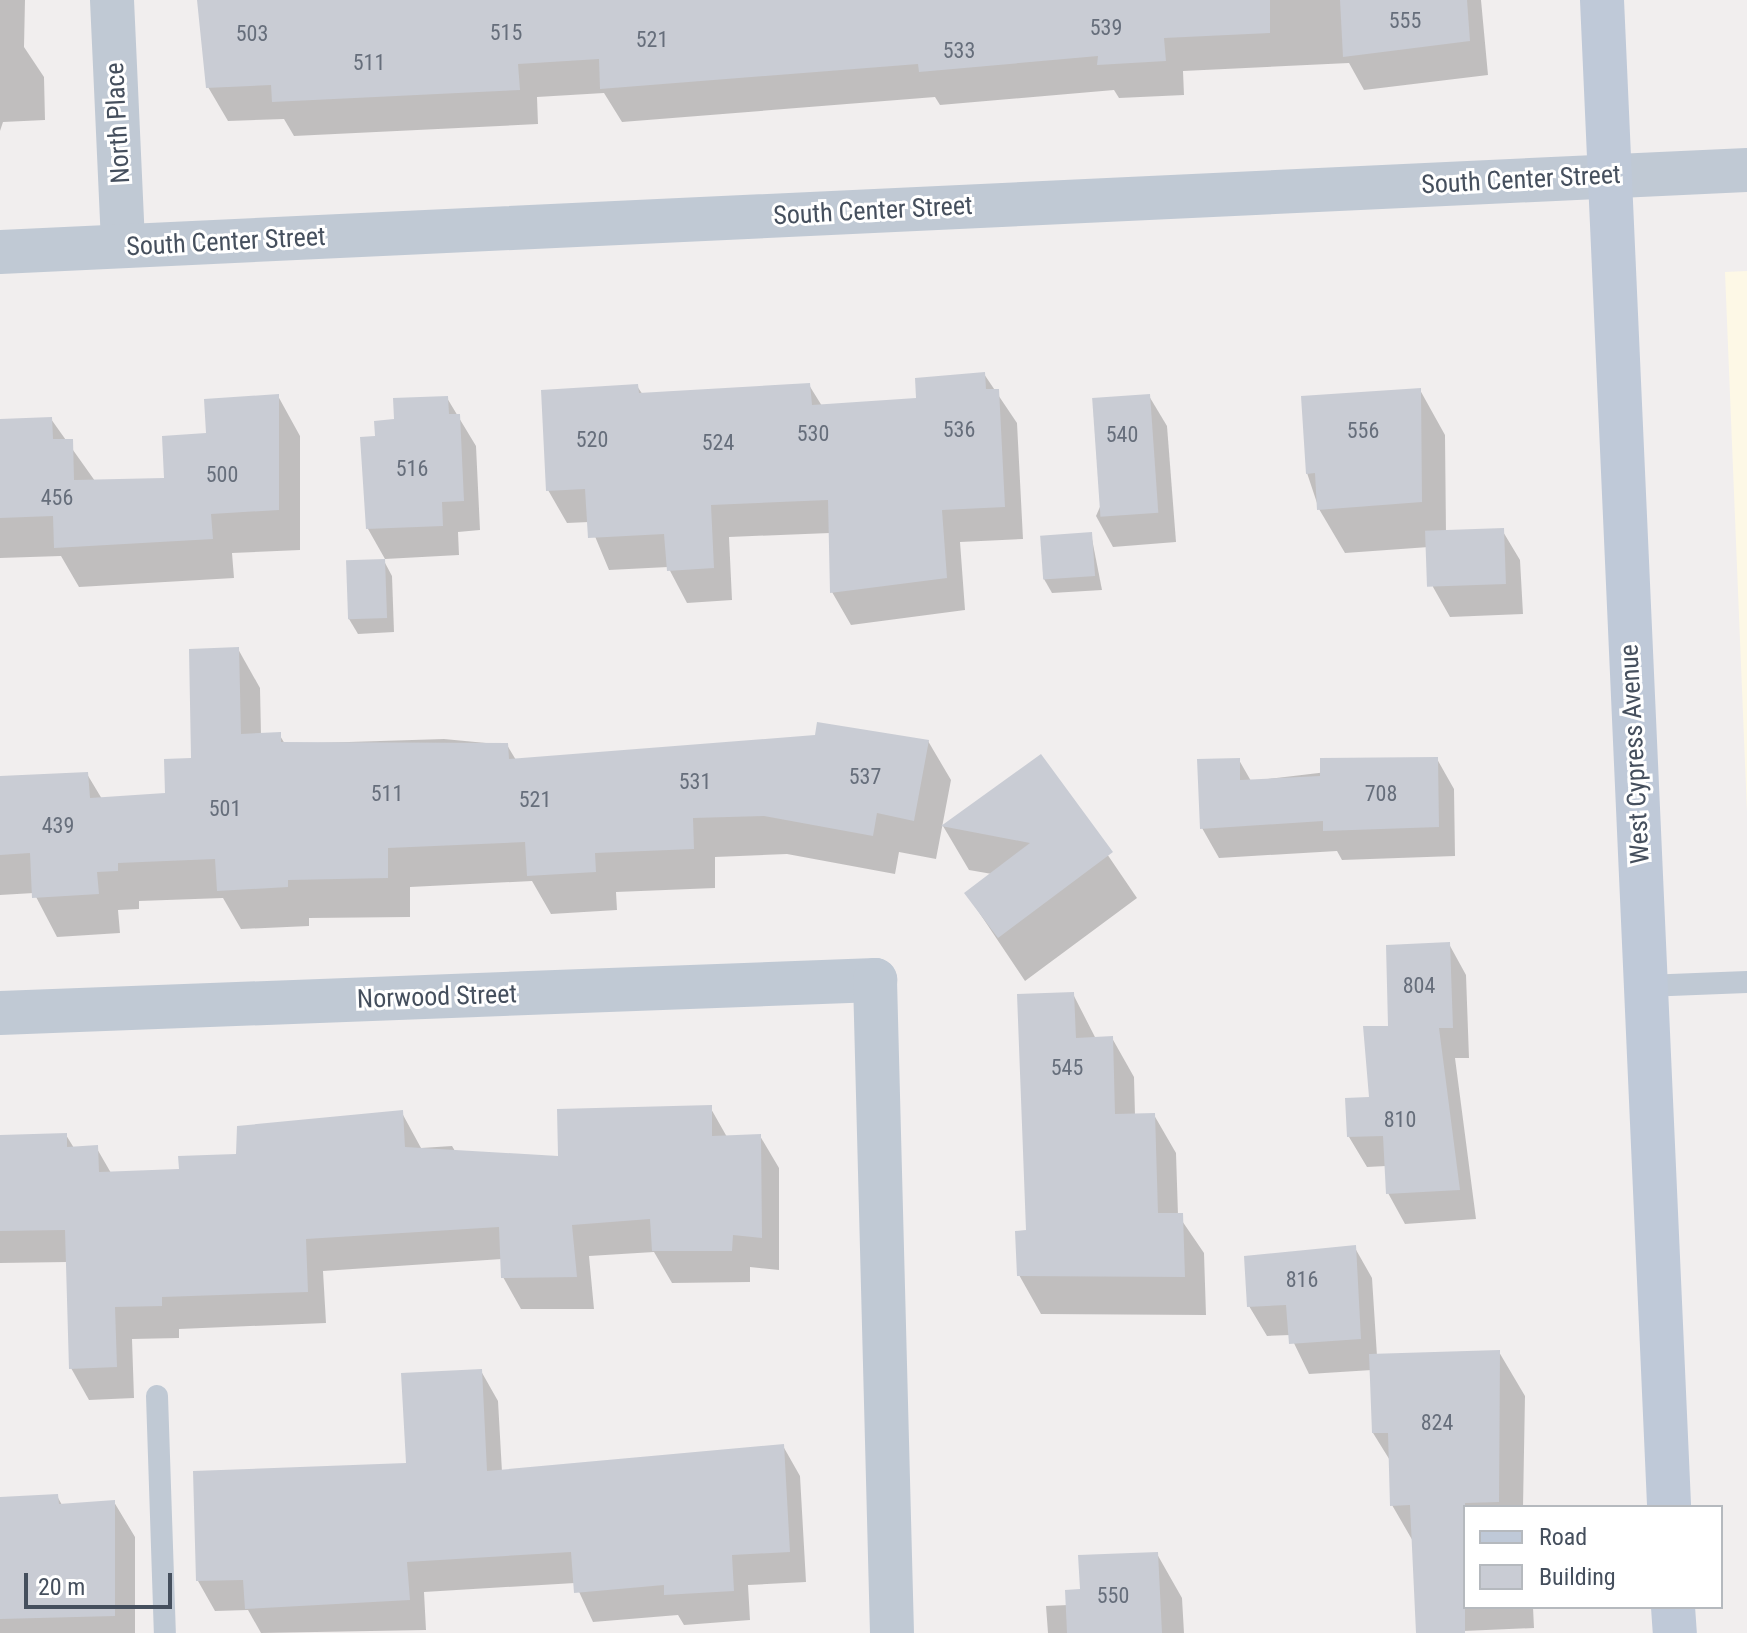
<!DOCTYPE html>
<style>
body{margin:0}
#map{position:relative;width:1747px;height:1633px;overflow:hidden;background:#f1eeee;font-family:"Roboto Condensed",sans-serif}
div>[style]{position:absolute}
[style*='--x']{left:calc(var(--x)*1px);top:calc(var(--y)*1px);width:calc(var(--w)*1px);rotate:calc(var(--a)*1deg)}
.commercial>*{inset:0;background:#fdf8e6}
.shadow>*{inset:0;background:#0003}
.building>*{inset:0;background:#c9ccd4;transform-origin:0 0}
.service>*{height:22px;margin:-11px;padding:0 11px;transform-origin:11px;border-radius:11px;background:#c0c9d4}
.minor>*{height:44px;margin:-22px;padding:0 22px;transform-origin:22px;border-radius:22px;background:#c0c9d4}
.tertiary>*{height:44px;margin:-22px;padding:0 22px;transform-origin:22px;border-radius:22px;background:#c0c9d4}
.secondary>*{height:44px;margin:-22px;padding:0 22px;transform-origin:22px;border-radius:22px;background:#bfc9d8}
span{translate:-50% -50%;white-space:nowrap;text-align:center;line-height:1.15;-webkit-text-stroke:6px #fff;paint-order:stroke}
.number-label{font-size:22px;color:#666e7b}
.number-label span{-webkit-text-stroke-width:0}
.street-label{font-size:26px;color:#454f5d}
.legend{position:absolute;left:1463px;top:1505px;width:260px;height:104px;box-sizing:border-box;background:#fff;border:2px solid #b5b9be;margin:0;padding:10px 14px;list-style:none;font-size:24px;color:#454f5d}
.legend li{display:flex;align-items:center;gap:16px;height:40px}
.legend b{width:40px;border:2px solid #b5b9be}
.scale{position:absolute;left:24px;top:1573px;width:148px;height:36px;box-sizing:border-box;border:4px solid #454f5d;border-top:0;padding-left:10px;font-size:24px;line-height:28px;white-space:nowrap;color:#454f5d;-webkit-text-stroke:6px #fff;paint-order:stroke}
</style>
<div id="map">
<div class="commercial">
<div style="clip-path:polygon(1747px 271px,1747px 812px,1725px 272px)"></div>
</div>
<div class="shadow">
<div style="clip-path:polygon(0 0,25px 0,24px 47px,44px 77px,45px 120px,3px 122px,0 131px)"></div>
<div style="clip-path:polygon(203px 0,1481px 0,1488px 75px,1364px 90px,1349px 63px,1183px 71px,1184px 95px,1119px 98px,1114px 90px,940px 105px,935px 97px,622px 122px,604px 93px,537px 97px,538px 124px,294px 136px,284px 119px,228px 121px,208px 87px)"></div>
<div style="clip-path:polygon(984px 374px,1017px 423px,1023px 539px,960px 542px,965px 610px,851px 625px,832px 592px,830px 533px,729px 537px,732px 600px,687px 603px,668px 567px,609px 570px,589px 522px,567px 523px,548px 490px,637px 386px,643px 395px,809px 385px,822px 406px,918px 400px)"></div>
<div style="clip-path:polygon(1420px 390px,1445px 435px,1446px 533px,1502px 530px,1520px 560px,1523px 614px,1450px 617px,1433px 587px,1429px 547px,1345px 553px,1319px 509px,1307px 473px)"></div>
<div style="clip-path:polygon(278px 396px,300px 436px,300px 550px,232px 553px,234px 578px,79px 587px,61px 556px,0 558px,0 423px,51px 419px,95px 481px,166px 480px,208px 435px)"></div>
<div style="clip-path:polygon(1149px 396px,1167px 426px,1176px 542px,1113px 547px,1096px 516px)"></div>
<div style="clip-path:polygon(447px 398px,476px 446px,480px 530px,458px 532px,459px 555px,385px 559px,368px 529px,377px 438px)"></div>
<div style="clip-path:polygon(1091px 534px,1102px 590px,1052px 593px,1044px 579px)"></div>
<div style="clip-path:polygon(384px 561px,392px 576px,394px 632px,358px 634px,349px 619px)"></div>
<div style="clip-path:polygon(238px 649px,260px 688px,261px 735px,279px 734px,285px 744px,444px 739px,507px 745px,516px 760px,928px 741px,951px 780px,936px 859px,899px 852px,895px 874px,787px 854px,715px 857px,715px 888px,616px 892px,617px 910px,551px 914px,532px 881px,410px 887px,410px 917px,309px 918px,309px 926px,241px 929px,223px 898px,139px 901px,139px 909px,118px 910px,120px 933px,57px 937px,34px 893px,0 895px,0 778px,87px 774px,102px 799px,168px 795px,193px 760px)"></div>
<div style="clip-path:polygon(1041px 757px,1137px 898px,1025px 981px,966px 893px,992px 874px,969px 870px,943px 826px)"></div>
<div style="clip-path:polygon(1437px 759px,1454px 789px,1455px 856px,1342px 860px,1337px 851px,1219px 858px,1202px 828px,1239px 760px,1251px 781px)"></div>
<div style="clip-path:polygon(1449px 944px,1466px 975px,1469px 1058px,1455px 1058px,1476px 1219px,1405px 1224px,1388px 1193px,1386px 1166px,1367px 1167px,1349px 1137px)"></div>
<div style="clip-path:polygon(1073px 994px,1096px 1039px,1112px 1038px,1134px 1077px,1135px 1115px,1154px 1115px,1176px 1153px,1178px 1215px,1204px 1253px,1206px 1315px,1041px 1314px,1019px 1275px)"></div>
<div style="clip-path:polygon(710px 1107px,727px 1137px,760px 1136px,779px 1168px,779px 1270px,750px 1267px,750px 1282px,672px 1283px,654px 1252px,589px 1256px,594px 1309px,521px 1309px,503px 1277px,502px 1259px,323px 1271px,326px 1323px,179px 1329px,179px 1338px,132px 1339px,134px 1398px,89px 1400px,71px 1368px,68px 1262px,0 1263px,0 1137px,66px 1135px,74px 1148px,96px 1147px,111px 1173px,181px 1171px,402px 1113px,421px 1148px,452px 1146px,458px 1156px,560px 1158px)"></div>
<div style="clip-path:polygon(1355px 1248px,1372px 1278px,1377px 1356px,1499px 1352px,1525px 1396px,1523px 1507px,1465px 1507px,1465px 1607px,1533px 1607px,1534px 1628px,1418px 1633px,1414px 1543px,1392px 1505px,1391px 1462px,1373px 1433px,1372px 1370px,1309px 1374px,1290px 1335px,1267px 1336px,1249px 1306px)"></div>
<div style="clip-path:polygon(481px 1371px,498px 1401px,502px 1472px,783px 1446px,800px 1476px,806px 1582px,748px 1585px,750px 1620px,684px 1625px,678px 1615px,593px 1622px,575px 1583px,424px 1592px,426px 1630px,261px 1633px,248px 1610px,215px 1611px,198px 1581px,408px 1465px)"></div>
<div style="clip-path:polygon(57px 1496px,62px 1505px,114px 1502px,135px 1537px,135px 1633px,0 1633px,0 1499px)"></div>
<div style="clip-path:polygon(1157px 1554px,1182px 1598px,1184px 1633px,1048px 1633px,1046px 1606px,1068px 1605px)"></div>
</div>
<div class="building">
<div style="clip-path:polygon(197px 0,1270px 0,1270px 33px,1164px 38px,1166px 61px,1097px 65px,1098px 56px,919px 72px,918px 64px,600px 89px,599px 59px,518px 64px,520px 90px,272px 102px,271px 85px,206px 88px)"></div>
<div style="clip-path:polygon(1340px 0,1467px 0,1470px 41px,1343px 57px)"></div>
<div style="clip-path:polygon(985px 372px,986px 389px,999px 389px,1005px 507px,942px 510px,947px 578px,830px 593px,828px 500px,711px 505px,714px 568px,667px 571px,664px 534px,588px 538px,585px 489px,546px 491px,541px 390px,638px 384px,639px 393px,810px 383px,812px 405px,916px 398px,915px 378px)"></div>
<div style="clip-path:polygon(1421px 388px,1422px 502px,1317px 510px,1315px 473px,1306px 474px,1301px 396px)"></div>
<div style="clip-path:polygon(279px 394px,279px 510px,211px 514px,213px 539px,54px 548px,53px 516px,0 518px,0 419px,52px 417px,53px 439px,73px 439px,74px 480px,164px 478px,162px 436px,206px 433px,204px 399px)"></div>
<div style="left:1150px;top:394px;width:119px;height:58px;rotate:86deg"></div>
<div style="clip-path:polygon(448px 396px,449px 414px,460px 414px,464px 501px,442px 502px,443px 526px,366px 529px,360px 437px,375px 436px,374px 421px,394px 419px,393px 398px)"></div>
<div style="left:1504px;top:528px;width:56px;height:79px;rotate:88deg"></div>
<div style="left:1092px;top:532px;width:44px;height:52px;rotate:86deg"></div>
<div style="left:385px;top:559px;width:59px;height:39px;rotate:88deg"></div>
<div style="clip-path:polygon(239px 647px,241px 734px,281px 732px,281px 742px,508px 743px,509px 759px,815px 735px,817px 722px,929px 740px,914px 821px,877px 813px,873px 836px,764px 816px,693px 818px,694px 849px,595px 853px,596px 872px,527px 876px,525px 842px,388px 848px,388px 878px,288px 880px,288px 887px,217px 891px,215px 859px,118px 863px,118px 871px,97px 872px,99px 894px,32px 898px,30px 853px,0 855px,0 776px,88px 772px,90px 798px,165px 793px,164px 759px,191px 758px,189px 649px)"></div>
<div style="clip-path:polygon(1041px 754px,1113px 852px,998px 938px,964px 893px,1030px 843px,941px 826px)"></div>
<div style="clip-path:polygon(1438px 757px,1439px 827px,1323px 831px,1323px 821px,1200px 829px,1197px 759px,1240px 758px,1240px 780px,1320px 776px,1320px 758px)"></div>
<div style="clip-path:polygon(1450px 942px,1453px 1028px,1439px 1028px,1460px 1190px,1386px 1194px,1383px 1136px,1347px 1137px,1345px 1098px,1369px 1097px,1363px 1026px,1388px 1026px,1386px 945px)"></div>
<div style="clip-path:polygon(1074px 992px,1076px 1038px,1113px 1036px,1115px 1114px,1155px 1113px,1158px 1213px,1183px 1213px,1185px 1277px,1017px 1276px,1015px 1231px,1026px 1230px,1017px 994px)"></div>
<div style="clip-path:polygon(712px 1105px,712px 1136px,761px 1134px,762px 1238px,733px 1235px,732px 1251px,652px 1251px,650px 1219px,572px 1225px,577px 1277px,501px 1278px,499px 1227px,306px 1239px,308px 1292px,162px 1297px,162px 1306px,115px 1307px,117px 1367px,69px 1369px,65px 1230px,0 1231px,0 1135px,67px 1133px,67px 1147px,98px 1145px,99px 1172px,179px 1169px,178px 1156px,236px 1154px,237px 1126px,403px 1110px,405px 1147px,558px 1156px,557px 1109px)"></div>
<div style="clip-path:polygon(1356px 1245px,1361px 1339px,1289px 1344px,1286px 1305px,1247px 1307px,1244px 1256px)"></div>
<div style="clip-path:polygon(1500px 1350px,1499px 1502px,1465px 1503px,1465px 1633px,1416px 1633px,1410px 1505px,1390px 1506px,1388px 1433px,1372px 1433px,1369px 1354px)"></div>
<div style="clip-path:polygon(482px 1369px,487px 1471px,784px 1444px,790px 1552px,732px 1555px,734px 1591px,664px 1595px,664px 1585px,574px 1593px,571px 1552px,407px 1562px,410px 1600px,245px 1609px,243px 1580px,196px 1581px,193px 1471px,406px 1463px,401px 1373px)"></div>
<div style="clip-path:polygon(58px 1494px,59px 1504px,115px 1500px,115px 1616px,0 1619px,0 1497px)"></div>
<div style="clip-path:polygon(1158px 1552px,1162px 1633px,1067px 1633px,1065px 1590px,1080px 1589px,1078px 1555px)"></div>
</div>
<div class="service">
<div style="--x:1645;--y:986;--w:102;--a:-2.2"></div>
<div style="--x:157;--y:1396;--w:237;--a:88.1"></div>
</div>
<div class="minor">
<div style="--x:112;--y:0;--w:246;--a:87.4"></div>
<div style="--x:0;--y:1013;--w:876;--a:-2.16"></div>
<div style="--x:875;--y:980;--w:653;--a:88.51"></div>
</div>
<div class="tertiary">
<div style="--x:0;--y:252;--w:1749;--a:-2.69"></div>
</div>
<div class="secondary">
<div style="--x:1602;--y:0;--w:1508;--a:87.45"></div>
<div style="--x:1673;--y:1607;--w:26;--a:86"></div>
</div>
<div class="number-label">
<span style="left:1405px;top:21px">555</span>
<span style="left:1106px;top:28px">539</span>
<span style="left:506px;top:33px">515</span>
<span style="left:252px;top:34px">503</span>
<span style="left:652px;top:40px">521</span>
<span style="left:959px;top:51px">533</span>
<span style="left:369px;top:63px">511</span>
<span style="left:959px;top:430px">536</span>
<span style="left:1363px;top:431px">556</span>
<span style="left:813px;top:434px">530</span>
<span style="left:1122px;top:435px">540</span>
<span style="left:592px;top:440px">520</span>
<span style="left:718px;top:443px">524</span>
<span style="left:412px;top:469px">516</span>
<span style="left:222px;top:475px">500</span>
<span style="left:57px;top:498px">456</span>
<span style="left:865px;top:777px">537</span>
<span style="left:695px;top:782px">531</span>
<span style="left:387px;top:794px">511</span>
<span style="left:1381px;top:794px">708</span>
<span style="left:535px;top:800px">521</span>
<span style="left:225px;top:809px">501</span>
<span style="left:58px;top:826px">439</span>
<span style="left:1419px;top:986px">804</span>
<span style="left:1067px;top:1068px">545</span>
<span style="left:1400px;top:1120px">810</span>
<span style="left:1302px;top:1280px">816</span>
<span style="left:1437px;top:1423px">824</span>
<span style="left:1113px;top:1596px">550</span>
</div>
<div class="street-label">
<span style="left:118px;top:123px;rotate:-93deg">North Place</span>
<span style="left:1521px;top:180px;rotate:-3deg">South Center Street</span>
<span style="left:873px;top:211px;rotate:-3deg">South Center Street</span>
<span style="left:226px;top:242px;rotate:-3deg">South Center Street</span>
<span style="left:1635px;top:754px;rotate:-93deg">West Cypress Avenue</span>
<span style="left:437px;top:997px;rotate:-2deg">Norwood Street</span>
</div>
<ul class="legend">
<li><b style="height:10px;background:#bfc9d8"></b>Road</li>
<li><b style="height:22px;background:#c9ccd4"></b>Building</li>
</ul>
<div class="scale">20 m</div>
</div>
